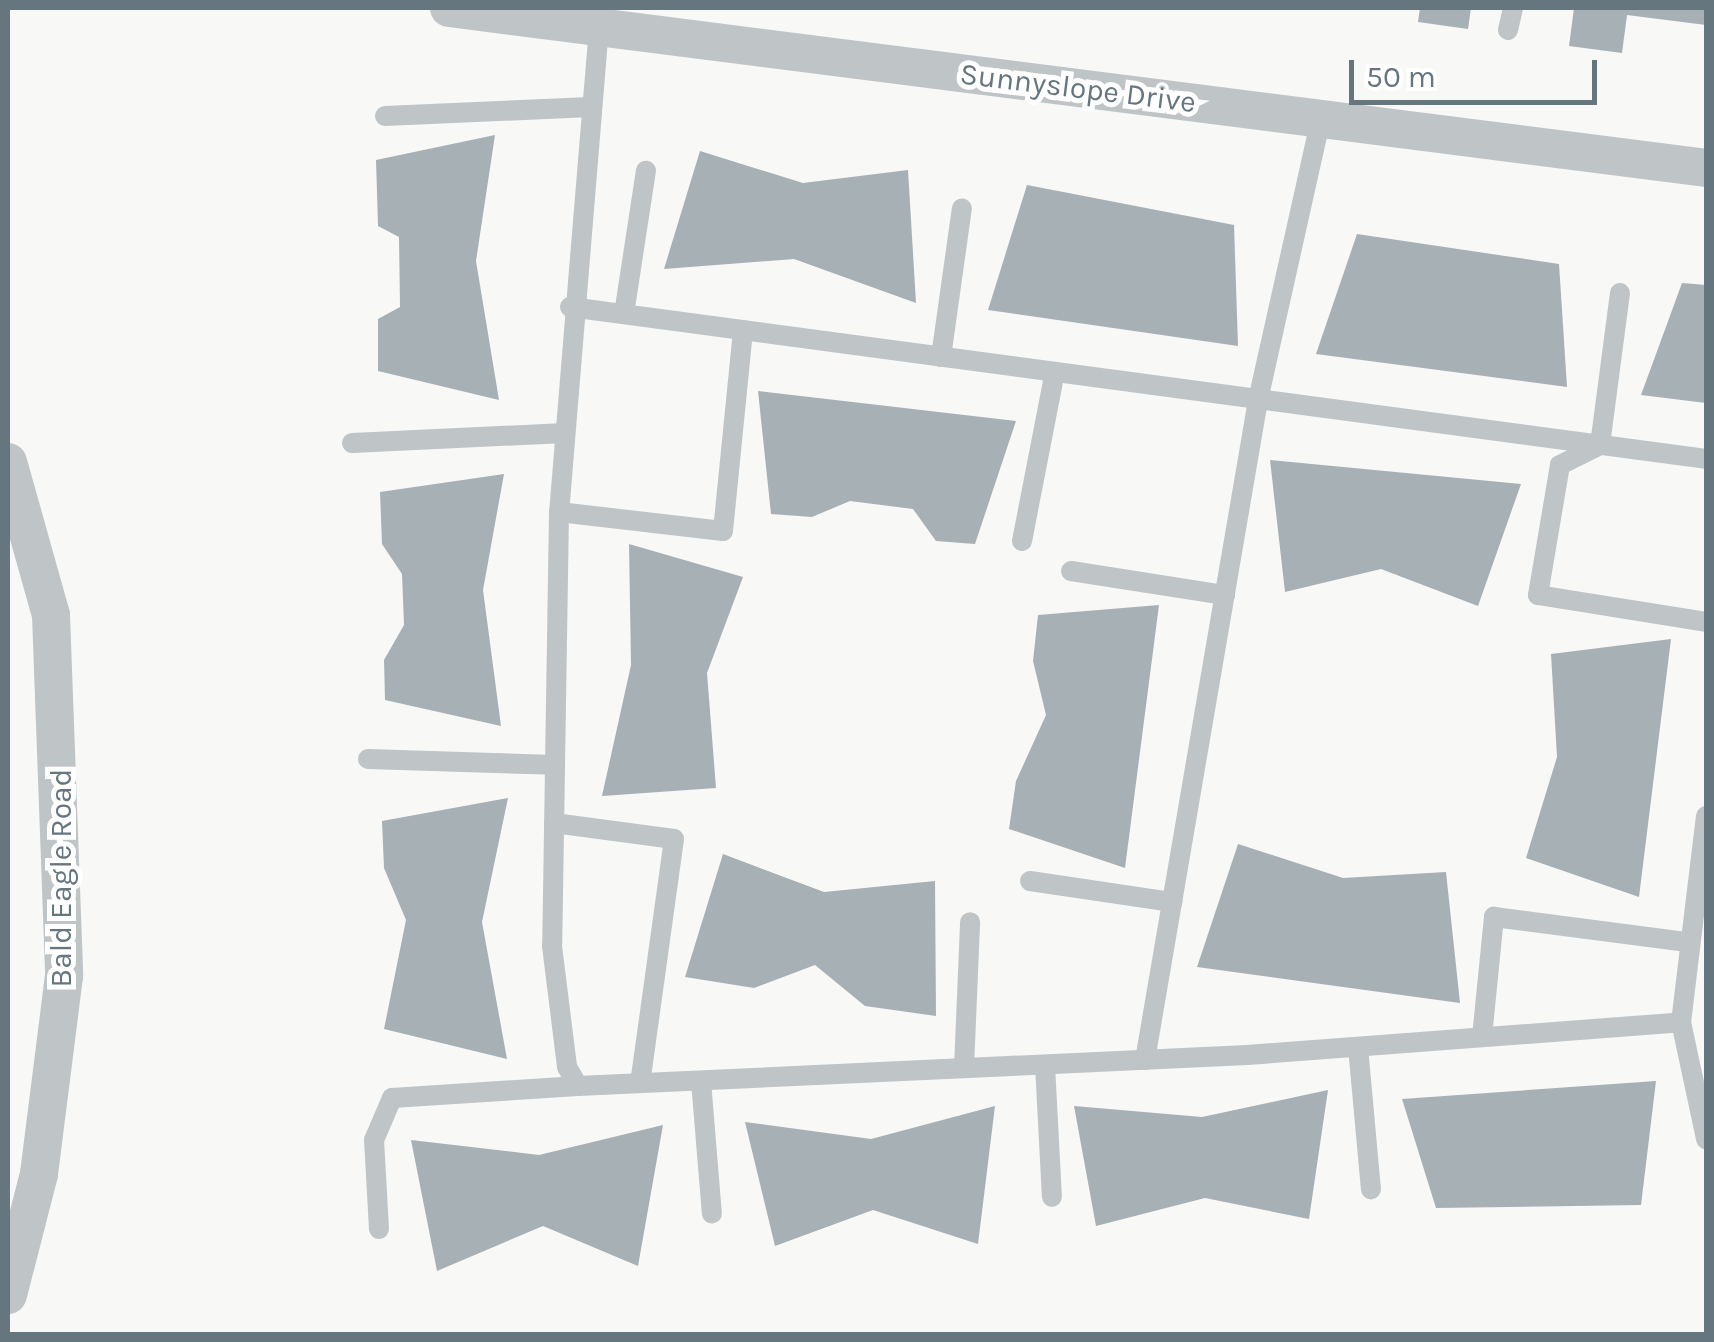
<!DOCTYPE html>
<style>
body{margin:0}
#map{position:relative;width:1714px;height:1342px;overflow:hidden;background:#f8f8f6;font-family:Karla,sans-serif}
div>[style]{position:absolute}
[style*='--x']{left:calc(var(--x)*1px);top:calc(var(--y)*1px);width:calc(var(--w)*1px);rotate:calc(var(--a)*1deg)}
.building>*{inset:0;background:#a7b0b5}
.lane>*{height:20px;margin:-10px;padding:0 10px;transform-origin:10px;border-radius:10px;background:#bfc4c7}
.street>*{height:38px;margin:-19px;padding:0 19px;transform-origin:19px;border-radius:19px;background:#bfc4c7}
span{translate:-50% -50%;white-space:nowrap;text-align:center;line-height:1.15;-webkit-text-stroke:10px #fff;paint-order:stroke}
.street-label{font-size:30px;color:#65767f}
.frame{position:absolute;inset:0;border:10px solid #65767f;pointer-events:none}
.scale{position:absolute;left:1349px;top:60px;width:248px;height:45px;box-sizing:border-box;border:5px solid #65767f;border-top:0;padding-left:12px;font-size:30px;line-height:35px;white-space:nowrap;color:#65767f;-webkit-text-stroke:8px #fff;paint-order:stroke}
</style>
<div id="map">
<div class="building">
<div style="clip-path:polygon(1420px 8px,1471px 8px,1468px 29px,1418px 22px)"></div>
<div style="clip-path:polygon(1574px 8px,1706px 8px,1706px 25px,1627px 15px,1622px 53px,1569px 46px)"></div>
<div style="clip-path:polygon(495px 135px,476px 261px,499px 400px,378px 371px,378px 319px,400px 307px,399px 237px,378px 226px,376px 160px)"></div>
<div style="clip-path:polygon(700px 151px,803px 183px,908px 170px,916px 303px,794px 259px,664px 269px)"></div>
<div style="clip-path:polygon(1027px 185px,1234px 225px,1238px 346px,988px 310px)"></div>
<div style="clip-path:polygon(1357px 234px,1559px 264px,1567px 387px,1316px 354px)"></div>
<div style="clip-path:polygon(1682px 283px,1706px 285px,1706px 403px,1641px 395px)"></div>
<div style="clip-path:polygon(758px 391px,1016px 421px,975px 544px,936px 541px,913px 509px,850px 501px,812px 517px,771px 514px)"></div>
<div style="clip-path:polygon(1270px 460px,1521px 484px,1478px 606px,1381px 569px,1285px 592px)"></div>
<div style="clip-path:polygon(504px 474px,483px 590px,501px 726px,385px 700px,384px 660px,404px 625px,402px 574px,382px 544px,380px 492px)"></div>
<div style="clip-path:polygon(629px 544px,743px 577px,707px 673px,716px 788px,602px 796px,631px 665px)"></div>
<div style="clip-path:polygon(1159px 605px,1125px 868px,1009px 829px,1016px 781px,1046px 715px,1033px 661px,1038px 615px)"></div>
<div style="clip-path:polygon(1671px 639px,1639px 897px,1526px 858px,1557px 757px,1551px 654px)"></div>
<div style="clip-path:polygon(508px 798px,482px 922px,507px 1059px,384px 1029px,406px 920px,384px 868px,382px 821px)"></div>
<div style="clip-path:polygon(1238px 844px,1343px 878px,1446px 872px,1460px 1003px,1197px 967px)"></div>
<div style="clip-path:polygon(723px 854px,824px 892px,935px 881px,936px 1016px,865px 1006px,815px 965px,754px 988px,685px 977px)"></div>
<div style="clip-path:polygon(1656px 1081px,1641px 1205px,1436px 1208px,1402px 1099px)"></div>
<div style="clip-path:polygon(1328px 1090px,1309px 1219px,1205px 1198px,1096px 1226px,1074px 1106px,1202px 1117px)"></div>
<div style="clip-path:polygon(995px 1106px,978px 1244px,873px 1210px,775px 1246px,745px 1122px,871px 1139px)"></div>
<div style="clip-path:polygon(663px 1125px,638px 1266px,543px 1226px,437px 1271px,411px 1140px,539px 1155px)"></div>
</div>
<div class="lane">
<div style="--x:599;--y:27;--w:487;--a:94.7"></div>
<div style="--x:559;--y:512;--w:434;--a:90.9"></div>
<div style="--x:552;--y:946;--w:122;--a:82.9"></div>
<div style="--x:567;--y:1067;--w:22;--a:60"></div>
<div style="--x:578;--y:1086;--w:670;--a:-2.65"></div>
<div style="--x:1247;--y:1055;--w:435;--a:-4.3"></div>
<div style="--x:1508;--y:30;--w:23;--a:-77"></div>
<div style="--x:385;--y:116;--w:206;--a:-2.5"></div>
<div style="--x:1620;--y:293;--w:153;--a:97.5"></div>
<div style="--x:1600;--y:445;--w:45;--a:153.4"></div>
<div style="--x:1560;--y:465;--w:132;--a:99.6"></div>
<div style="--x:1538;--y:595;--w:170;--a:9.1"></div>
<div style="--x:570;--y:307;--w:1146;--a:7.62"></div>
<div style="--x:624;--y:314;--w:145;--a:-81.3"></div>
<div style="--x:941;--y:357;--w:150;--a:-82"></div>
<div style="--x:352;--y:443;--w:209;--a:-2.7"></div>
<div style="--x:559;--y:512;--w:165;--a:6.6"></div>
<div style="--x:723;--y:531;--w:202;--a:-84.3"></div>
<div style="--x:1022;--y:541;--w:172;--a:-79"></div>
<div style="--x:1071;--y:571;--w:156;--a:8.9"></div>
<div style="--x:368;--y:759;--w:187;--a:1.8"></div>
<div style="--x:1706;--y:816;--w:208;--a:96.9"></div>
<div style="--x:1681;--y:1022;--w:120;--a:77.9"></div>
<div style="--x:554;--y:823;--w:121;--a:7.6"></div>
<div style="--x:674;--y:839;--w:246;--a:97.9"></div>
<div style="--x:1030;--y:881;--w:144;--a:8.4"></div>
<div style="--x:1482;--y:1037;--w:121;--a:-84.3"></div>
<div style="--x:1494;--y:917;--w:195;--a:7.4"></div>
<div style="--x:1358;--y:1047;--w:143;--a:84.8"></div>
<div style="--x:1145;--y:1060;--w:670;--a:-80.28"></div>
<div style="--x:1258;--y:400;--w:288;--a:-77.4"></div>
<div style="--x:1045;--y:1065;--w:132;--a:87"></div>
<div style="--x:964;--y:1068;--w:146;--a:-87.6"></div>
<div style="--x:701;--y:1081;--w:133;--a:85.3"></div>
<div style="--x:379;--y:1229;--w:89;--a:-93.2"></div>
<div style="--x:374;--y:1140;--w:46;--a:-66.8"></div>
<div style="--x:392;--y:1098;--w:186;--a:-3.7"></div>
</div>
<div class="street">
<div style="--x:449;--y:8;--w:1267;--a:7.25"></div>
<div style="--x:8;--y:462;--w:159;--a:74.3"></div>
<div style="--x:51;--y:615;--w:361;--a:87.9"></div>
<div style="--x:64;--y:976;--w:200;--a:97.2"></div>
<div style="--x:39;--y:1174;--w:125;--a:104.4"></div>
</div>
<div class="street-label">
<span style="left:1078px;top:88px;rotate:7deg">Sunnyslope Drive</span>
<span style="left:61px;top:878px;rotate:-90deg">Bald Eagle Road</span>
</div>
<div class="frame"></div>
<div class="scale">50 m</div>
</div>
